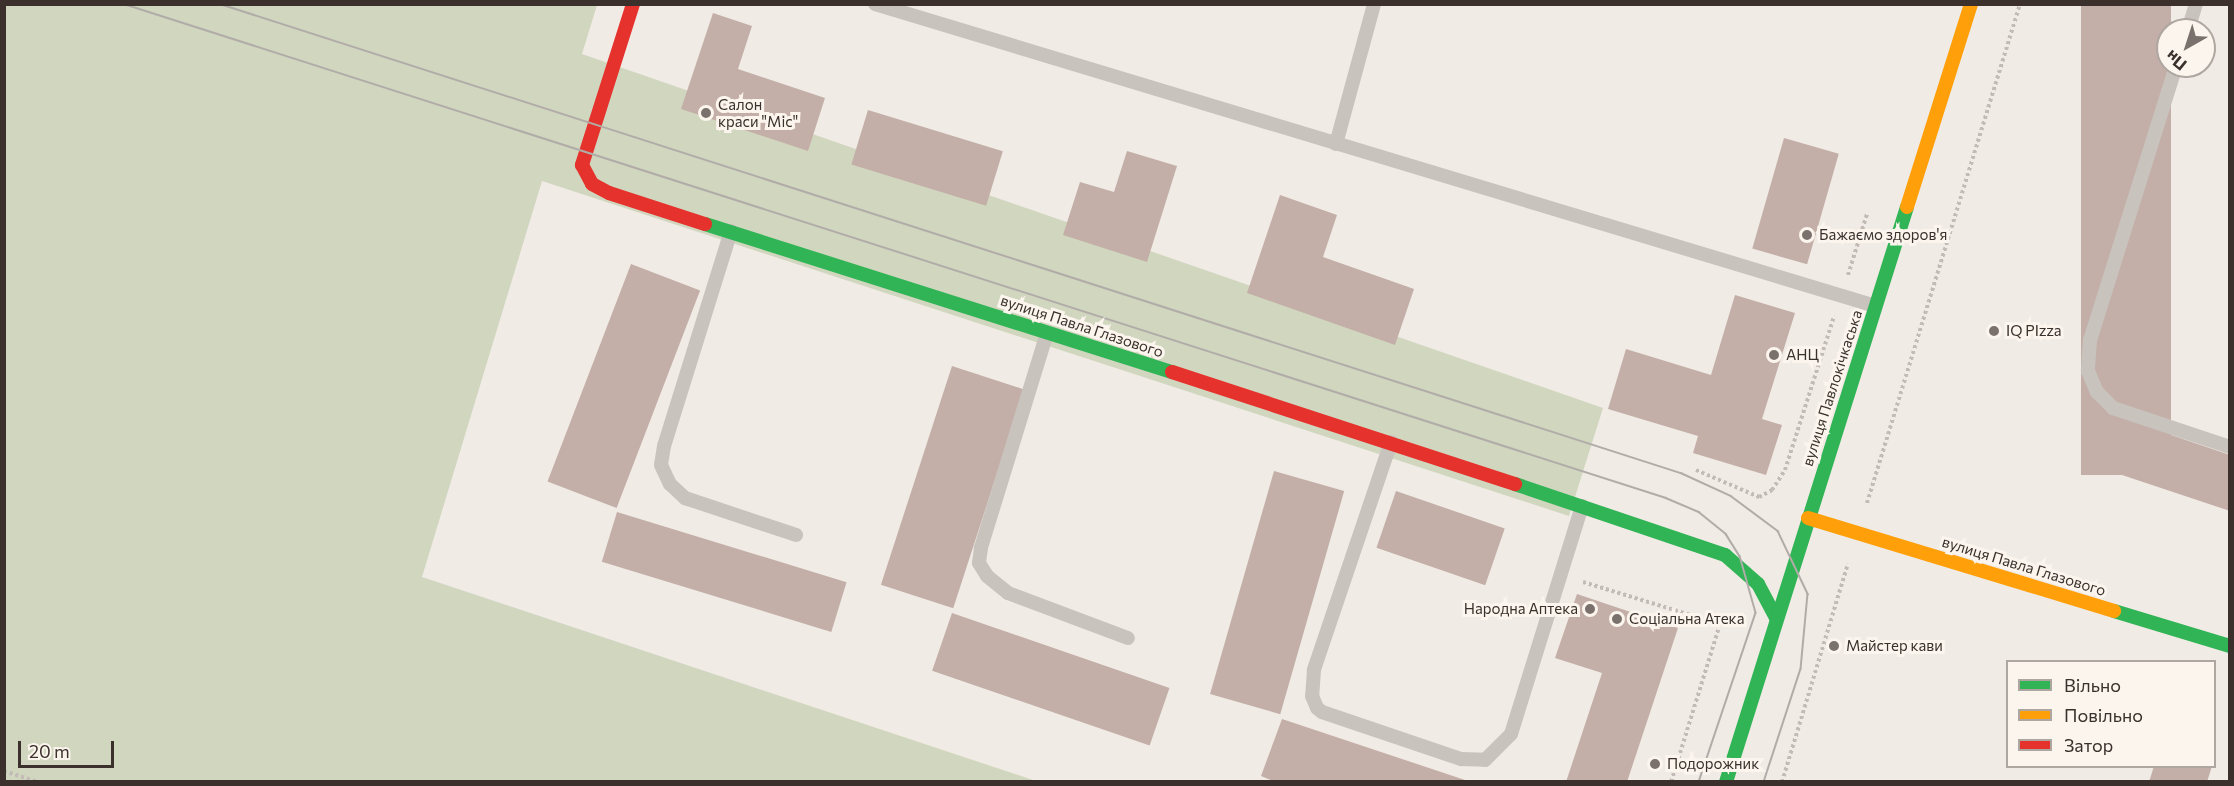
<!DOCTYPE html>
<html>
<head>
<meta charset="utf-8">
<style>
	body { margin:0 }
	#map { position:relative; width:2234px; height:786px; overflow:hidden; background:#f0ebe5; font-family:Commissioner,sans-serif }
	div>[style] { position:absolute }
	.green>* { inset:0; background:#d1d6bf }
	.building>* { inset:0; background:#c3afa7; transform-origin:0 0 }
	.path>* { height:4px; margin-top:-2px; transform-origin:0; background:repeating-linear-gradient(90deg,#c2bbb6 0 3px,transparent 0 6px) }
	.lane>* { height:14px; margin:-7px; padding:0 7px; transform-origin:7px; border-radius:7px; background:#c9c3be }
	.fast>* { height:14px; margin:-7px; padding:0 7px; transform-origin:7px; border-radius:7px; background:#30b455 }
	.slow>* { height:14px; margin:-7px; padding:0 7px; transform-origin:7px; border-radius:7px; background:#ff9f0a }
	.jam>* { height:14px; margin:-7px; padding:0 7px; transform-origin:7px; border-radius:7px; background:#e5322d }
	.tram>* { height:1.5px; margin:-0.75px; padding:0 0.75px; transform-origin:0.75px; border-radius:0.75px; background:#b1aca8 }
	.dots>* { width:16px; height:16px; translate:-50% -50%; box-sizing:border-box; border:3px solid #fbf5ee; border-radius:50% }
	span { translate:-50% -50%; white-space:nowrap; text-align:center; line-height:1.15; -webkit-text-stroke:6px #fbf5ee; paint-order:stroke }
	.poi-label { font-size:15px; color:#3b302b }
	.left { translate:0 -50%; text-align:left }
	.right { translate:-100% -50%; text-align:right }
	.street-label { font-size:15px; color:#3b302b }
	.frame { position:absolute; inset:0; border:6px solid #3b302b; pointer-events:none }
	.legend { position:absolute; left:2006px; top:660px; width:210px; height:108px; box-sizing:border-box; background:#fbf5ee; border:2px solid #aea6a0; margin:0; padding:8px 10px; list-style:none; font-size:18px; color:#3b302b }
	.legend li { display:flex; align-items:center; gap:12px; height:30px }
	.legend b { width:30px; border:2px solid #aea6a0 }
	.north { position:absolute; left:2156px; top:18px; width:60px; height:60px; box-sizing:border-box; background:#fbf5ee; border:2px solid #aea6a0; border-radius:50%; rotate:219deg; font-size:16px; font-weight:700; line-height:24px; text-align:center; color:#3b302b }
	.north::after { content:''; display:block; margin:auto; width:21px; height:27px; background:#7a716c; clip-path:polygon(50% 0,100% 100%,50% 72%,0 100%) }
	.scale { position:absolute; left:18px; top:741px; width:96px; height:27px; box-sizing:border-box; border:3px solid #3b302b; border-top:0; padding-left:8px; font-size:18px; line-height:21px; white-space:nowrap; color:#3b302b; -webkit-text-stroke:4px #fbf5ee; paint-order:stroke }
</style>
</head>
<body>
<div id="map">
	<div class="green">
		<i style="clip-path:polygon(5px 5px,597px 5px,582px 54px,1603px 408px,1569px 516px,542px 181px,422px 577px,1036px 781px,5px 782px)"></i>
	</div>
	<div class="building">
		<i style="left:2081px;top:4px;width:90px;height:471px"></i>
		<i style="clip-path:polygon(713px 13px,752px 26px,738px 69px,825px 98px,808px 151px,681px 109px)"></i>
		<i style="left:868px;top:110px;width:141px;height:57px;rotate:17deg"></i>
		<i style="left:1784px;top:138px;width:57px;height:115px;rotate:16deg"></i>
		<i style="clip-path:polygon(1127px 151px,1177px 166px,1147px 262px,1063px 235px,1080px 182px,1114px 192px)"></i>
		<i style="clip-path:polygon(1280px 195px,1337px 215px,1323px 257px,1414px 289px,1395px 345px,1247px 293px)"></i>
		<i style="left:631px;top:264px;width:74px;height:233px;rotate:21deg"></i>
		<i style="clip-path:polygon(1735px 295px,1795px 313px,1762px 419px,1782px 425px,1766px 475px,1693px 453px,1698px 436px,1608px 409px,1626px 349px,1711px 375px)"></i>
		<i style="left:952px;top:366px;width:76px;height:230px;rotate:18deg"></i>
		<i style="clip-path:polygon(2133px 422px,2230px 455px,2230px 511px,2113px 472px)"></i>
		<i style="left:1274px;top:471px;width:73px;height:232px;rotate:16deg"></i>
		<i style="left:1396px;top:491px;width:115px;height:60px;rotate:19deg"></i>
		<i style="left:617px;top:512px;width:240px;height:52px;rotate:17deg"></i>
		<i style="clip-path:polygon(1577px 594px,1678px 628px,1627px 782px,1566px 782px,1602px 673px,1555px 658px)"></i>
		<i style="left:952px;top:613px;width:230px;height:61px;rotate:19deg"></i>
		<i style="clip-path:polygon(1282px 719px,1468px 781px,1468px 782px,1276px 782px,1261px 776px)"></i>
		<i style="clip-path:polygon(2154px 766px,2212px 766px,2207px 782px,2149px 782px)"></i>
	</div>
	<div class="path">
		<i style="left:1848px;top:275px;width:64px;rotate:-72.7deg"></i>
		<i style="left:1696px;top:470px;width:69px;rotate:23.2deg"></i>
		<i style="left:1759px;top:497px;width:15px;rotate:-28deg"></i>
		<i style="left:1772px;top:490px;width:24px;rotate:-57deg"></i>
		<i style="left:1785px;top:470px;width:162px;rotate:-72.3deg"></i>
		<i style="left:1867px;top:503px;width:522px;rotate:-72.95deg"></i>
		<i style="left:1583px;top:582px;width:143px;rotate:17deg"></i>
		<i style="left:1720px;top:624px;width:165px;rotate:107.2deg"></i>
		<i style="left:4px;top:771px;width:35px;rotate:18deg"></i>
		<i style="left:1782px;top:782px;width:228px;rotate:-73.2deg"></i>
	</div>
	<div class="lane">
		<i style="left:875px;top:4px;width:1045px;rotate:16.8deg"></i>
		<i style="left:2188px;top:30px;width:27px;rotate:-73deg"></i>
		<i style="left:2176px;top:66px;width:287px;rotate:107.4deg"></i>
		<i style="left:2090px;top:340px;width:31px;rotate:94deg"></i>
		<i style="left:2088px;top:371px;width:23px;rotate:67deg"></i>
		<i style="left:2097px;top:392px;width:23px;rotate:45deg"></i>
		<i style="left:2113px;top:408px;width:123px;rotate:18.4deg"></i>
		<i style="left:1336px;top:144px;width:145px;rotate:-74.8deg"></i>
		<i style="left:731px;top:231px;width:225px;rotate:107.3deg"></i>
		<i style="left:664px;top:446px;width:19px;rotate:99deg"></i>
		<i style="left:661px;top:465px;width:21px;rotate:65deg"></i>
		<i style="left:670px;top:484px;width:21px;rotate:43deg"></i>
		<i style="left:685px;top:498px;width:117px;rotate:18.4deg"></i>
		<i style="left:1047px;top:333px;width:225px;rotate:107.1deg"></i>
		<i style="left:981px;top:548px;width:15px;rotate:98deg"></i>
		<i style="left:979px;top:563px;width:15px;rotate:58deg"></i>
		<i style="left:987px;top:576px;width:27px;rotate:39deg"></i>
		<i style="left:1008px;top:593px;width:128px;rotate:20.6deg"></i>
		<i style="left:1391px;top:442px;width:241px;rotate:108.7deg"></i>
		<i style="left:1314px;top:670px;width:26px;rotate:94deg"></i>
		<i style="left:1312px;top:696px;width:13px;rotate:67deg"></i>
		<i style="left:1317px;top:708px;width:6px;rotate:39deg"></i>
		<i style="left:1322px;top:712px;width:147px;rotate:18.7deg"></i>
		<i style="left:1461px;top:759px;width:24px;rotate:2deg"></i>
		<i style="left:1485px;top:760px;width:37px;rotate:-45deg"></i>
		<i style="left:1511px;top:734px;width:239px;rotate:-72.7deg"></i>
	</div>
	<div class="fast">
		<i style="left:705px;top:224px;width:490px;rotate:17.6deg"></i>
		<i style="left:1515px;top:484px;width:222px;rotate:18.7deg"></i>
		<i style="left:1725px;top:555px;width:44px;rotate:41.3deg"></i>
		<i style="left:1758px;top:584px;width:38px;rotate:62deg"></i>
		<i style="left:2114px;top:611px;width:121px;rotate:16.8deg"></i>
		<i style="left:1726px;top:782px;width:603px;rotate:-72.53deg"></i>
	</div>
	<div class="slow">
		<i style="left:1907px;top:207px;width:213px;rotate:-72.5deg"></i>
		<i style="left:1808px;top:518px;width:320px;rotate:16.9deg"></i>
	</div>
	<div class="jam">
		<i style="left:633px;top:4px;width:169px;rotate:107.6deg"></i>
		<i style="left:582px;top:165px;width:21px;rotate:62deg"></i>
		<i style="left:592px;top:184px;width:19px;rotate:28deg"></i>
		<i style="left:609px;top:193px;width:101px;rotate:17.9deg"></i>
		<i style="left:1172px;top:372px;width:361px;rotate:18.1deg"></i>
	</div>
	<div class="tram">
		<i style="left:124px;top:4px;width:1619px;rotate:17.76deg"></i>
		<i style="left:1666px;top:498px;width:36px;rotate:23deg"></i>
		<i style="left:1699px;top:512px;width:35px;rotate:39deg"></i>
		<i style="left:1726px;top:534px;width:26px;rotate:58deg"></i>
		<i style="left:1740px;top:556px;width:59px;rotate:74.3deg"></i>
		<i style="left:1756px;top:613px;width:178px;rotate:108.6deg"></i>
		<i style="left:220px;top:4px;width:1534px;rotate:17.8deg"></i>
		<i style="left:1681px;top:473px;width:55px;rotate:24.7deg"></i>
		<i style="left:1731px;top:496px;width:59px;rotate:36.7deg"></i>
		<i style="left:1778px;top:531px;width:70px;rotate:64.5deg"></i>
		<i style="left:1808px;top:594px;width:75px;rotate:95.3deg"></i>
		<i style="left:1801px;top:669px;width:119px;rotate:108.1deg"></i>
	</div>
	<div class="dots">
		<i style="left:706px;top:113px;background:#7a716c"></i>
		<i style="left:1807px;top:235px;background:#7a716c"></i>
		<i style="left:1994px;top:331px;background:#7a716c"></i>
		<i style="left:1774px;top:355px;background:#7a716c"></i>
		<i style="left:1590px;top:609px;background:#7a716c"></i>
		<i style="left:1617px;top:619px;background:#7a716c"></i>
		<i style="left:1834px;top:646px;background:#7a716c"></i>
		<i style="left:1655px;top:764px;background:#7a716c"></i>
	</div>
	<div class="poi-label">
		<span class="left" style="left:718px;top:113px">Салон<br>краси "Міс"</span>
		<span class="left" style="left:1819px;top:235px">Бажаємо здоров'я</span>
		<span class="left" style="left:2006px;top:331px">IQ PIzza</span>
		<span class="left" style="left:1786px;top:355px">АНЦ</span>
		<span class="right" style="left:1578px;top:609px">Народна Аптека</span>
		<span class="left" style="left:1629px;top:619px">Соціальна Атека</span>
		<span class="left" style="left:1846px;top:646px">Майстер кави</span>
		<span class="left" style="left:1667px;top:764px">Подорожник</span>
	</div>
	<div class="street-label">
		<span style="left:1082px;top:326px;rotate:18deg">вулиця Павла Глазового</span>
		<span style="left:1832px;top:388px;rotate:-72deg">вулиця Павлокічкаська</span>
		<span style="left:2024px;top:566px;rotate:17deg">вулиця Павла Глазового</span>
	</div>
	<div class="frame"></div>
	<ul class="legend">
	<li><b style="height:8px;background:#30b455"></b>Вільно</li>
	<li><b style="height:8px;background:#ff9f0a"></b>Повільно</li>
	<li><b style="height:8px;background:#e5322d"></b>Затор</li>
	</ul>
	<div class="north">Пн</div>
	<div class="scale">20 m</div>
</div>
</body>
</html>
